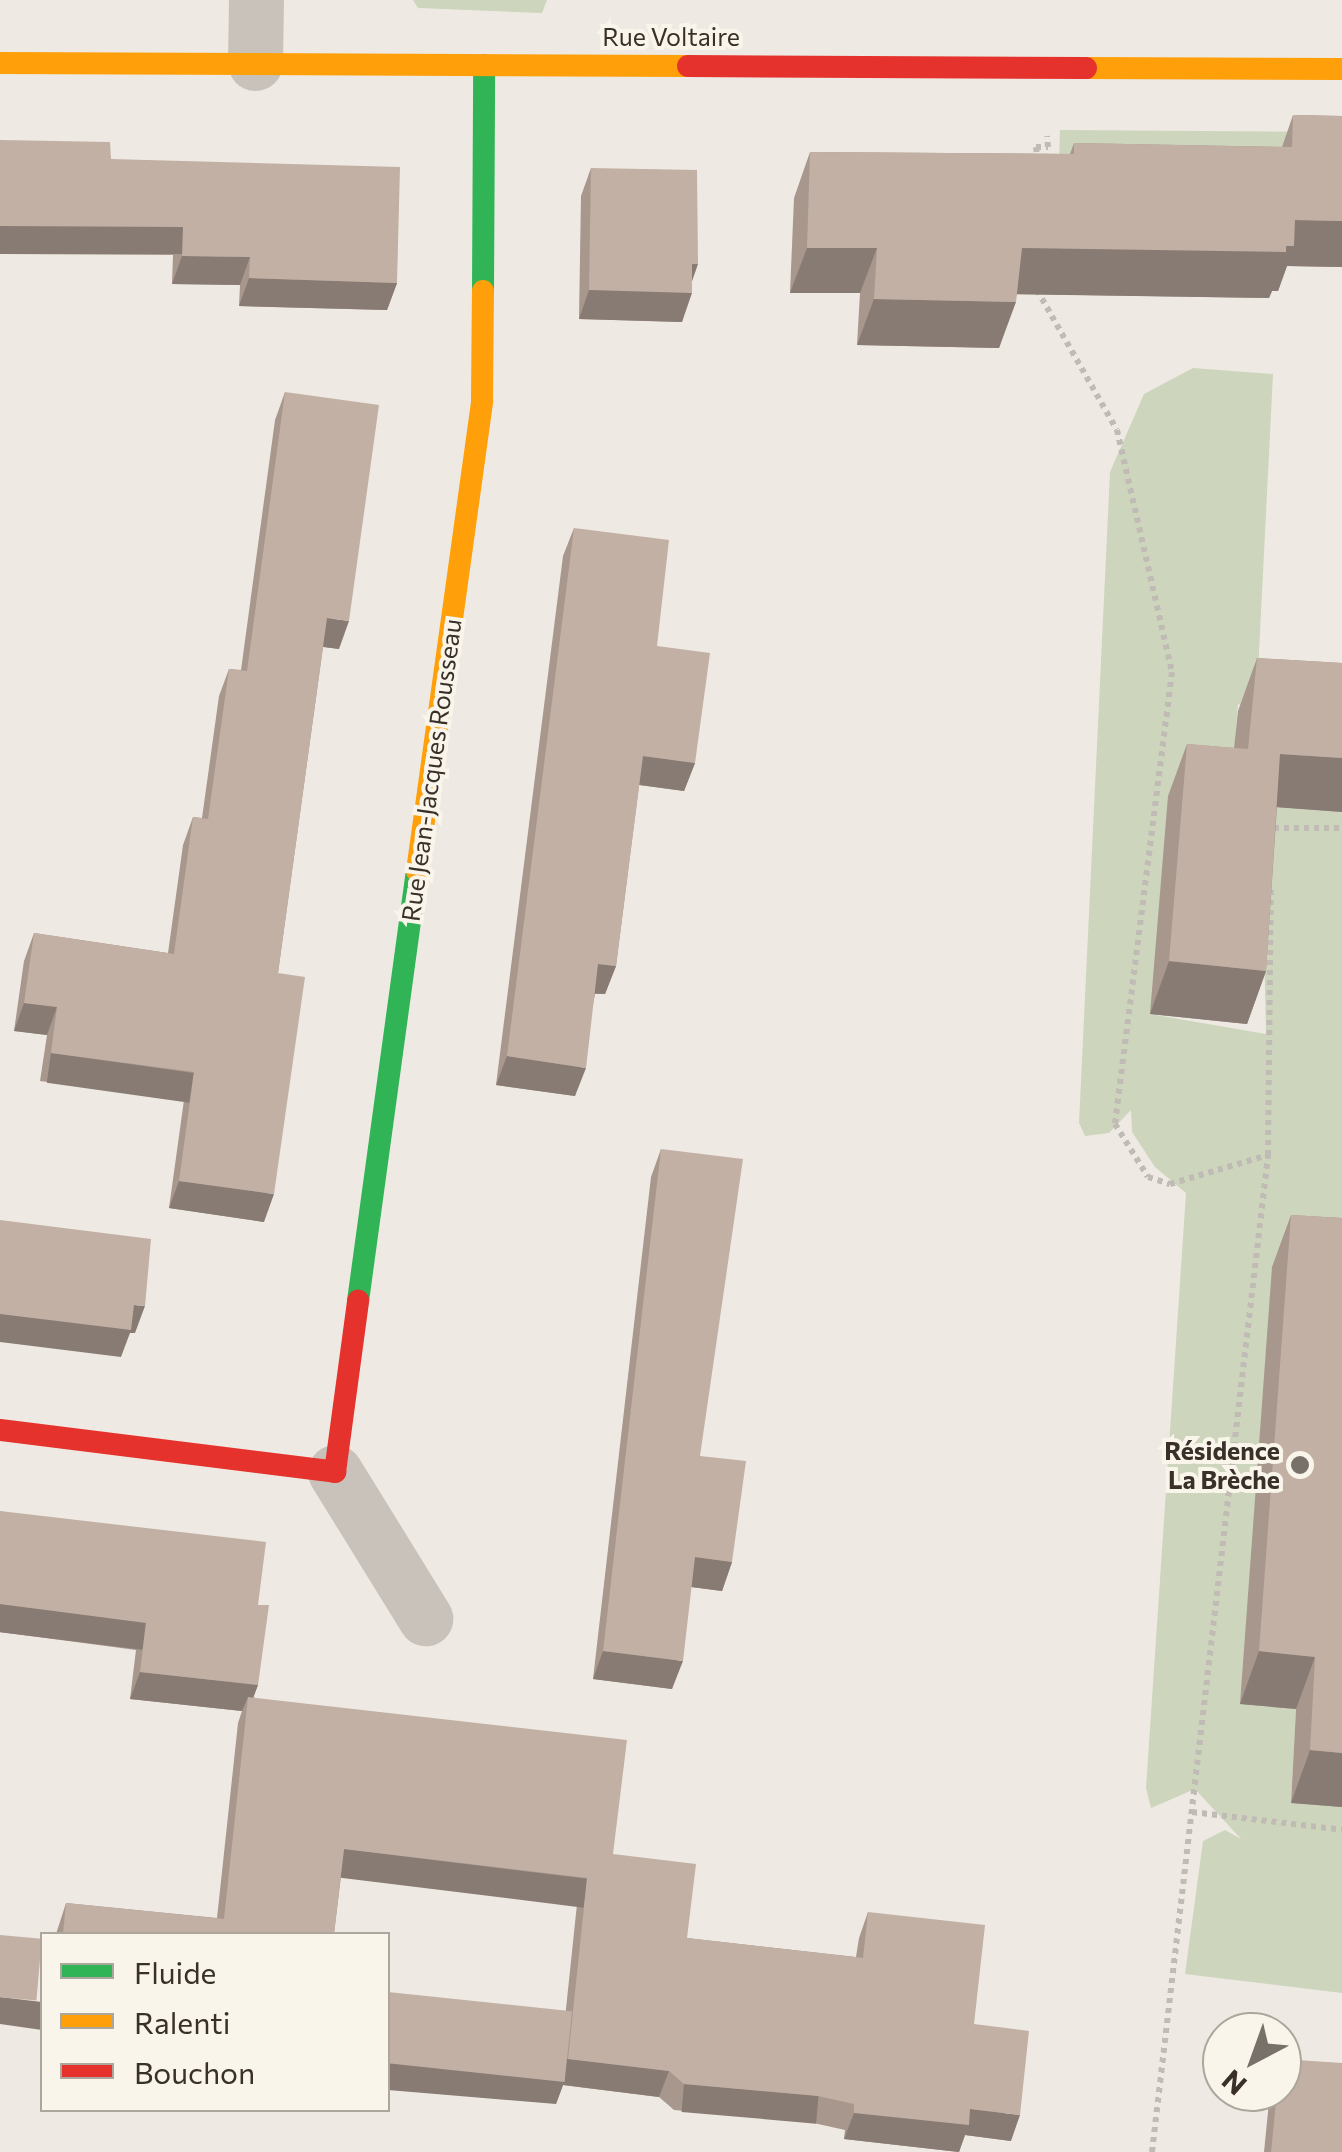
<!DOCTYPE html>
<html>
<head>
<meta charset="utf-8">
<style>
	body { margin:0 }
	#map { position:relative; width:1342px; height:2152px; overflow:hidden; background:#eeeae3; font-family:Commissioner,sans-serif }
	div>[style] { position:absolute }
	.green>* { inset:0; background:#cdd5bc }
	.path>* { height:6px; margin-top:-3px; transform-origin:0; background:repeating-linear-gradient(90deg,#c0bbb4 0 5px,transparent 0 10px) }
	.street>* { height:55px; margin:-27.5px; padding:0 27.5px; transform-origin:27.5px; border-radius:27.5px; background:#c8c2bb }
	.fast>* { height:22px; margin:-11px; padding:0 11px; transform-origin:11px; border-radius:11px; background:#30b455 }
	.slow>* { height:22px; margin:-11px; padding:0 11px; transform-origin:11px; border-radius:11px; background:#ff9f0a }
	.jam>* { height:22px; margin:-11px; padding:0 11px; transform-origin:11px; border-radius:11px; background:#e5322d }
	.wall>* { inset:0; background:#a7978d }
	.shaded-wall>* { inset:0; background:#887b73; transform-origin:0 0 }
	.building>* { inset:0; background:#c2b0a4; transform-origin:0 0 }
	.dots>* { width:28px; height:28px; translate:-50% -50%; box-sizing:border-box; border:5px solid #faf5eb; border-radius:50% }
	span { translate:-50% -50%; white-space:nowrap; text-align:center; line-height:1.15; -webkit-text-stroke:8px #faf5eb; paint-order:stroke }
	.street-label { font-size:25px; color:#393029 }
	.poi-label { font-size:25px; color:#393029; font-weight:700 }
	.right { translate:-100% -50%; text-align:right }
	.legend { position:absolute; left:40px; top:1932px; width:350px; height:180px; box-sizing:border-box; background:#faf5eb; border:2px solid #ada69d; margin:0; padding:12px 18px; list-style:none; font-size:30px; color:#393029 }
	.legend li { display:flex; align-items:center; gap:20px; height:50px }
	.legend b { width:50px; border:2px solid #ada69d }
	.north { position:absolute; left:1202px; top:2012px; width:100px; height:100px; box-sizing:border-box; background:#faf5eb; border:2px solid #ada69d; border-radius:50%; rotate:221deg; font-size:28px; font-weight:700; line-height:40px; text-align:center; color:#393029 }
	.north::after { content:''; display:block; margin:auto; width:35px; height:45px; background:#78716a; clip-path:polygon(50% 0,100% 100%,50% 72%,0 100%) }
</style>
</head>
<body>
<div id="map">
	<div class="green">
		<i style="clip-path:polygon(413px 0,547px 0,542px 13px,418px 8px)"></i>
		<i style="clip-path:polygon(1060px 130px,1342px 132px,1342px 161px,1058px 188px)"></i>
		<i style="clip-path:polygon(1193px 368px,1273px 374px,1256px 712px,1238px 704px,1230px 807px,1150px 1014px,1266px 1034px,1261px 806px,1342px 812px,1342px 1272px,1240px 1703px,1296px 1709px,1291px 1803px,1342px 1807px,1342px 1993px,1185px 1974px,1203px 1841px,1225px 1830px,1241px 1839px,1195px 1789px,1151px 1808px,1146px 1788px,1186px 1193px,1155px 1167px,1132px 1132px,1131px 1110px,1109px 1133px,1085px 1136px,1079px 1123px,1110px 472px,1144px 394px)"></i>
	</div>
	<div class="path">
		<i style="left:1038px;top:162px;width:15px;rotate:-98deg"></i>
		<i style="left:1036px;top:147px;width:12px"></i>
		<i style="left:1048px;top:147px;width:11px;rotate:-95deg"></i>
		<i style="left:1037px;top:290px;width:161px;rotate:60.3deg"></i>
		<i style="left:1117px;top:430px;width:248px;rotate:77.2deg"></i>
		<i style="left:1172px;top:672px;width:456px;rotate:97.2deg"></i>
		<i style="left:1115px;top:1124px;width:62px;rotate:58.1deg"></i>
		<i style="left:1148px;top:1177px;width:23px;rotate:18deg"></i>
		<i style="left:1170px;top:1184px;width:102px;rotate:-16.5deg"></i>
		<i style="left:1274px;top:828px;width:68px"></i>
		<i style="left:1192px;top:1812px;width:151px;rotate:6.8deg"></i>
		<i style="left:1152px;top:2152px;width:1004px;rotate:-83.36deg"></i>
		<i style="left:1268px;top:1155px;width:265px;rotate:-89.4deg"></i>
	</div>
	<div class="street">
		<i style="left:255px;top:63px;width:63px;rotate:-89.1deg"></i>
		<i style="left:335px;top:1472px;width:172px;rotate:58.3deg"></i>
	</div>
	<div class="fast">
		<i style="left:483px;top:291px;width:226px;rotate:-89.7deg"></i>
		<i style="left:358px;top:1301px;width:434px;rotate:-82.2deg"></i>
	</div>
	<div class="slow">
		<i style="left:0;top:63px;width:688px;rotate:0.25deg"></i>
		<i style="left:1086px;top:68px;width:256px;rotate:0.2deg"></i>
		<i style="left:417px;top:871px;width:475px;rotate:-82.1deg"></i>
		<i style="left:482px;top:400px;width:109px;rotate:-89.5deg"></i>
	</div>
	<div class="jam">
		<i style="left:688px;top:66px;width:398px;rotate:0.3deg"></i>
		<i style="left:0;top:1430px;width:338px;rotate:7.1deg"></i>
		<i style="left:335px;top:1472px;width:173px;rotate:-82.3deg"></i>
	</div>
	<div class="wall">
		<i style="clip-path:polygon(1293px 115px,1342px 116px,1342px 267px,1287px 266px,1278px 291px,1272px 291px,1269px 298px,1017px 294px,999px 348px,857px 345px,860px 293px,790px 293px,794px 198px,810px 152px,1070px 154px,1074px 143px,1282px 147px)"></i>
		<i style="clip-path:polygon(0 140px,111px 159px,397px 283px,387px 310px,239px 306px,240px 285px,172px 284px,173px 255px,0 254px)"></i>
		<i style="clip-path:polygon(591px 168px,692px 281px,682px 322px,579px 319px,581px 196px)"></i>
		<i style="clip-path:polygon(285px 392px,339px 649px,323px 647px,278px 973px,264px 1222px,169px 1208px,184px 1100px,40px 1081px,47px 1035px,14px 1031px,24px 961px,34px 933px,168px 953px,183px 845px,193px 817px,202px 818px,219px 696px,229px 669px,241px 670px,275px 420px)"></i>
		<i style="clip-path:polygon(574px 528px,657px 646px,695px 763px,684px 791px,639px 785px,616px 966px,605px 994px,595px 994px,575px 1096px,496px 1085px,563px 556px)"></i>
		<i style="clip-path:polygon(1257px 658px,1342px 663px,1342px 812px,1277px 807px,1266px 971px,1247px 1024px,1150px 1014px,1168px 796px,1187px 744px,1234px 748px,1238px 711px)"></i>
		<i style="clip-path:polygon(661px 1149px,700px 1456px,732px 1562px,722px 1591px,691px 1587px,672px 1689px,593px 1679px,651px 1177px)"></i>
		<i style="clip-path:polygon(1291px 1215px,1342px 1218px,1342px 1807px,1291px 1803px,1296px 1709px,1240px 1704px,1272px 1267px)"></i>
		<i style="clip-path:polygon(0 1511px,258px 1605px,258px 1685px,253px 1697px,613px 1854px,687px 1938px,856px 1957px,859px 1938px,868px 1912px,974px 2024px,1011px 2141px,965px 2135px,959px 2152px,844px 2139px,845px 2130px,809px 2122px,674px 2110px,659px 2097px,563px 2085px,556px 2104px,577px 1904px,341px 1876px,334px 1934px,56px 1934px,66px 1903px,217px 1918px,238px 1723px,242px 1711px,130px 1699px,136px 1650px,0 1632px)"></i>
		<i style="clip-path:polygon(1270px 2092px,1282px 2092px,1342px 2152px,1264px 2152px)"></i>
	</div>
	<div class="shaded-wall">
		<i style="clip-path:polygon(1295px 220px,1342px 221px,1342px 267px,1287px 266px,1278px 291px,1272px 291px,1269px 298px,1006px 294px,1022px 248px)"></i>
		<i style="left:0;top:226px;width:183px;height:28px"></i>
		<i style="clip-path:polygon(807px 248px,877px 248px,860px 293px,790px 293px)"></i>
		<i style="clip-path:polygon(182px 256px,250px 257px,240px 285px,172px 284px)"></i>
		<i style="clip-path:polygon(692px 264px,698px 264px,688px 293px,692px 293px,682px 322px,579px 319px,589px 290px)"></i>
		<i style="clip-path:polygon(249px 278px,397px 283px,387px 310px,239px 306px)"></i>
		<i style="clip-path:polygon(874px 299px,1016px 302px,999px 348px,857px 345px)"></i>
		<i style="clip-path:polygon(327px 618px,349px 621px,339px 649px,317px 646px)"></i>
		<i style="clip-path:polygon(1280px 754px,1342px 758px,1342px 812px,1261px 806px)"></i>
		<i style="clip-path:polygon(643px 756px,695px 763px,684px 791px,633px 784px)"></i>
		<i style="clip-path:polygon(1169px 961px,1266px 971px,1247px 1024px,1150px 1014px)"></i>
		<i style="clip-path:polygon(598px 964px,616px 966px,605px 994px,588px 993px)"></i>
		<i style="clip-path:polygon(24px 1003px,57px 1007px,47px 1035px,14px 1031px)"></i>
		<i style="left:51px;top:1053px;width:144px;height:30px;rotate:8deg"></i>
		<i style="clip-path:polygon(507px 1056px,586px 1068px,575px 1096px,496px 1085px)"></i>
		<i style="clip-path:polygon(179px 1181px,274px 1194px,264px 1222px,169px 1208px)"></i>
		<i style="clip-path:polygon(134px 1305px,145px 1306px,135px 1333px,130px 1333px,121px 1357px,0 1342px,0 1314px)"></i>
		<i style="clip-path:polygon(695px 1557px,732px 1562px,722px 1591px,684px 1586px)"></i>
		<i style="left:0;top:1604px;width:147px;height:28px;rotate:7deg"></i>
		<i style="clip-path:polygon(603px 1651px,683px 1661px,672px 1689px,593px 1679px)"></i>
		<i style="clip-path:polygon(1259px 1651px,1315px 1657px,1296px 1709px,1240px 1704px)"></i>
		<i style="clip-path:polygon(140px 1672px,258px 1685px,248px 1712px,248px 1697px,242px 1711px,130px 1699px)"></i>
		<i style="clip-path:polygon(1310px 1750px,1342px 1753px,1342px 1807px,1291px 1803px)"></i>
		<i style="left:344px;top:1849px;width:245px;height:29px;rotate:7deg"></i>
		<i style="clip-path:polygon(0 1997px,42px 2002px,42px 2030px,0 2024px)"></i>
		<i style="clip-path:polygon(568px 2059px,669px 2071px,659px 2097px,563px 2085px,556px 2104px,388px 2090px,388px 2063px)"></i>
		<i style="left:684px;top:2084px;width:135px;height:28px;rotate:5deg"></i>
		<i style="clip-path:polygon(970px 2109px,1020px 2115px,1011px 2141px,965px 2135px,959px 2152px,844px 2139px,854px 2113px)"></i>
	</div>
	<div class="building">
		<i style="clip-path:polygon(1293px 115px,1342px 116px,1342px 221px,1295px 220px,1294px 246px,1286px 246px,1286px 252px,1022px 248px,1016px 302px,874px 299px,877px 248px,807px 248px,810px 152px,1074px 154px,1074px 143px,1292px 147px)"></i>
		<i style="clip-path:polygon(0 140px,110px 142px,111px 159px,400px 167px,397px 283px,249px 278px,250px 257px,182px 256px,183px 227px,0 226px)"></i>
		<i style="clip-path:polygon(591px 168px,697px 170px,698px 264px,692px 264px,692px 293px,589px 290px)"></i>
		<i style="clip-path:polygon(285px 392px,379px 405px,349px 621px,327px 618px,278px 973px,305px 977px,274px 1194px,179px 1181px,194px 1072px,51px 1053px,57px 1007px,24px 1003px,34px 933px,174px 954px,193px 817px,208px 819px,229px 669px,247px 671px)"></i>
		<i style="clip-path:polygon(574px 528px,669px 540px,657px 646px,710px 653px,695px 763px,643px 756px,616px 966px,598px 964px,586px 1068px,507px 1056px)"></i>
		<i style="clip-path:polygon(1257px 658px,1342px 663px,1342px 758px,1280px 754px,1266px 971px,1169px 961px,1187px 744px,1248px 749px)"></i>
		<i style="clip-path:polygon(661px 1149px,743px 1159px,700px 1456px,746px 1461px,732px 1562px,695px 1557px,683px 1661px,603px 1651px)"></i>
		<i style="clip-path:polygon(1291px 1215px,1342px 1218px,1342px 1753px,1310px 1750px,1315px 1657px,1259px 1651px)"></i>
		<i style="clip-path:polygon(0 1220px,151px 1239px,145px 1306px,134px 1305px,131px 1330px,0 1314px)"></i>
		<i style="clip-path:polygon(0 1511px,266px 1542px,258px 1605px,269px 1605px,258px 1685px,140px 1672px,146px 1623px,0 1604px)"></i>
		<i style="clip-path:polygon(248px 1697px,627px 1740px,613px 1854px,696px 1864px,687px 1938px,863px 1958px,868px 1912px,985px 1925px,974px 2024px,1029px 2031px,1020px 2115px,970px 2109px,969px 2125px,854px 2113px,854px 2104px,818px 2096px,684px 2084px,669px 2071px,568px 2059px,587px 1878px,344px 1849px,334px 1934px,63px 1934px,66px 1903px,224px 1919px)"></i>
		<i style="left:0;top:1935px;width:42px;height:62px;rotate:5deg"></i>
		<i style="left:388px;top:1992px;width:185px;height:71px;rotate:6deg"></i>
		<i style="clip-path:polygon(1282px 2059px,1342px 2063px,1342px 2152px,1271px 2152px,1277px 2092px,1282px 2092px)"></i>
	</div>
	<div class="dots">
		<i style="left:1300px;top:1465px;background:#78716a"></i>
	</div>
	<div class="street-label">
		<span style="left:671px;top:36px">Rue Voltaire</span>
		<span style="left:431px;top:770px;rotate:-82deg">Rue Jean-Jacques Rousseau</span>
	</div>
	<div class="poi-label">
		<span class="right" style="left:1280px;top:1465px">Résidence<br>La Brèche</span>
	</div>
	<ul class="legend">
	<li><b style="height:12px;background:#30b455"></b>Fluide</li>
	<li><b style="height:12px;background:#ff9f0a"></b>Ralenti</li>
	<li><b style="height:12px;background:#e5322d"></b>Bouchon</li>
	</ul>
	<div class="north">N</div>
</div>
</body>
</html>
